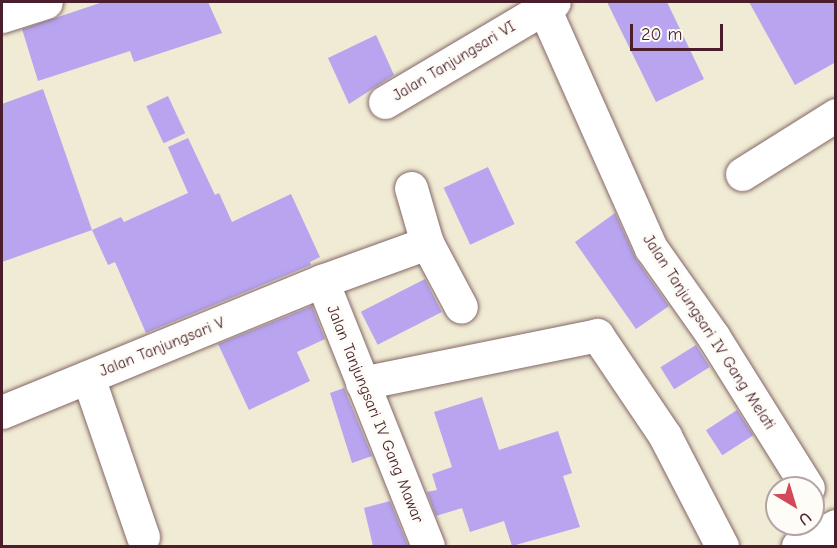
<!DOCTYPE html>
<html>
<head>
<meta charset="utf-8">
<style>
	body { margin:0 }
	#map { position:relative; width:837px; height:548px; overflow:hidden; background:#f0ebd4; font-family:"Comic Neue",sans-serif }
	div>[style] { position:absolute }
	.building>* { inset:0; background:#b8a4ef; transform-origin:0 0 }
	.roads { filter:drop-shadow(0 0 2px #846666) drop-shadow(0 0 2px #846666) }
	.minor>* { height:33px; margin:-16.5px; padding:0 16.5px; transform-origin:16.5px; border-radius:16.5px; background:#fff }
	span { translate:-50% -50%; white-space:nowrap; text-align:center; line-height:1.15; -webkit-text-stroke:6px #fdfcf7; paint-order:stroke }
	.street-label { font-size:16px; color:#4a1f2b }
	.frame { position:absolute; inset:0; border:3px solid #4a1f2b; pointer-events:none }
	.north { position:absolute; left:765px; top:476px; width:60px; height:60px; box-sizing:border-box; background:#fdfcf7; border:2px solid #b5a4a5; border-radius:50%; rotate:142deg; font-size:16px; font-weight:700; line-height:24px; text-align:center; color:#4a1f2b }
	.north::after { content:''; display:block; margin:auto; width:21px; height:27px; background:#d1495b; clip-path:polygon(50% 0,100% 100%,50% 72%,0 100%) }
	.scale { position:absolute; left:630px; top:24px; width:93px; height:27px; box-sizing:border-box; border:3px solid #4a1f2b; border-top:0; padding-left:8px; font-size:18px; line-height:21px; white-space:nowrap; color:#4a1f2b; -webkit-text-stroke:4px #fdfcf7; paint-order:stroke }
</style>
</head>
<body>
<div id="map">
	<div class="building">
		<i style="clip-path:polygon(103px 2px,208px 2px,222px 33px,134px 62px,130px 51px,38px 81px,22px 29px)"></i>
		<i style="clip-path:polygon(607px 2px,667px 2px,704px 79px,656px 102px)"></i>
		<i style="clip-path:polygon(749px 2px,836px 2px,836px 62px,795px 85px)"></i>
		<i style="clip-path:polygon(376px 35px,394px 75px,349px 104px,328px 58px)"></i>
		<i style="clip-path:polygon(43px 89px,92px 230px,2px 262px,2px 104px)"></i>
		<i style="left:168px;top:96px;width:41px;height:24px;rotate:65deg"></i>
		<i style="clip-path:polygon(188px 138px,215px 195px,219px 193px,232px 222px,291px 194px,320px 257px,310px 262px,311px 265px,146px 333px,115px 262px,108px 265px,92px 230px,121px 217px,124px 222px,188px 193px,168px 147px)"></i>
		<i style="left:488px;top:167px;width:63px;height:49px;rotate:65deg"></i>
		<i style="clip-path:polygon(615px 213px,636px 259px,669px 306px,636px 329px,575px 242px)"></i>
		<i style="left:425px;top:279px;width:37px;height:72px;rotate:63deg"></i>
		<i style="clip-path:polygon(312px 306px,325px 339px,297px 352px,310px 381px,249px 410px,218px 344px)"></i>
		<i style="left:696px;top:345px;width:26px;height:42px;rotate:58deg"></i>
		<i style="clip-path:polygon(344px 388px,372px 456px,352px 463px,330px 393px)"></i>
		<i style="clip-path:polygon(482px 397px,499px 450px,558px 431px,572px 473px,563px 476px,580px 527px,512px 546px,504px 521px,470px 532px,462px 508px,436px 516px,427px 492px,437px 490px,432px 474px,452px 467px,434px 412px)"></i>
		<i style="left:737px;top:410px;width:30px;height:37px;rotate:57deg"></i>
		<i style="clip-path:polygon(390px 501px,408px 546px,373px 546px,364px 508px)"></i>
	</div>
	<div class="roads">
		<div class="minor">
			<i style="left:544px;top:8px;width:263px;rotate:66deg"></i>
			<i style="left:651px;top:248px;width:108px;rotate:54.8deg"></i>
			<i style="left:713px;top:336px;width:179px;rotate:58deg"></i>
			<i style="left:2px;top:16px;width:46px;rotate:-17.7deg"></i>
			<i style="left:385px;top:102px;width:196px;rotate:-30.6deg"></i>
			<i style="left:742px;top:174px;width:111px;rotate:-32.1deg"></i>
			<i style="left:411px;top:188px;width:57px;rotate:73.8deg"></i>
			<i style="left:427px;top:243px;width:72px;rotate:62deg"></i>
			<i style="left:322px;top:281px;width:285px;rotate:68.2deg"></i>
			<i style="left:88px;top:377px;width:169px;rotate:71deg"></i>
			<i style="left:362px;top:383px;width:240px;rotate:-11.5deg"></i>
			<i style="left:597px;top:335px;width:122px;rotate:56deg"></i>
			<i style="left:665px;top:436px;width:124px;rotate:62.6deg"></i>
			<i style="left:2px;top:412px;width:346px;rotate:-22.3deg"></i>
			<i style="left:322px;top:281px;width:112px;rotate:-19.9deg"></i>
			<i style="left:798px;top:546px;width:43px;rotate:-27.8deg"></i>
		</div>
	</div>
	<div class="street-label">
		<span style="left:454px;top:61px;rotate:-31deg">Jalan Tanjungsari VI</span>
		<span style="left:709px;top:332px;rotate:57deg">Jalan Tanjungsari IV Gang Melati</span>
		<span style="left:162px;top:347px;rotate:-22deg">Jalan Tanjungsari V</span>
		<span style="left:375px;top:414px;rotate:68deg">Jalan Tanjungsari IV Gang Mawar</span>
	</div>
	<div class="frame"></div>
	<div class="north">U</div>
	<div class="scale">20 m</div>
</div>
</body>
</html>
